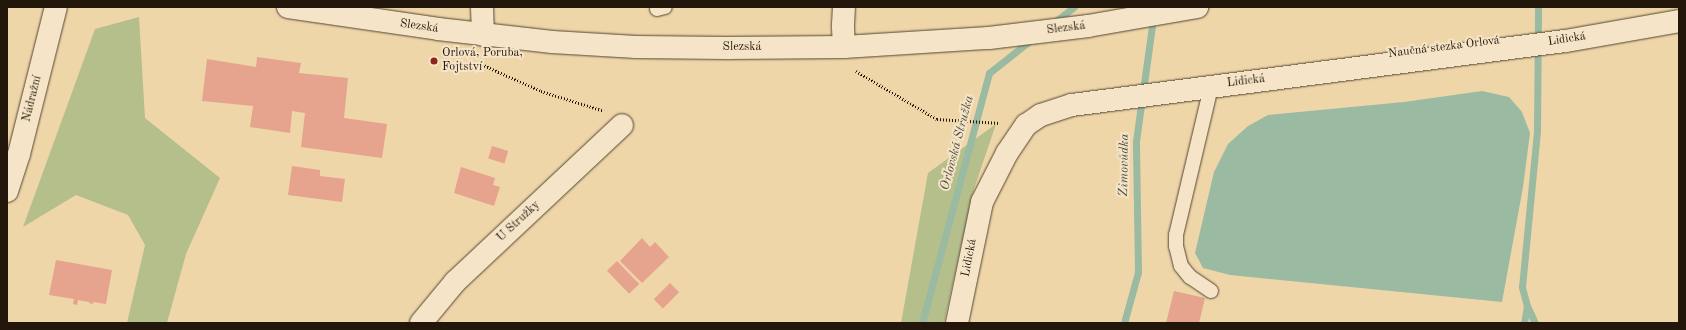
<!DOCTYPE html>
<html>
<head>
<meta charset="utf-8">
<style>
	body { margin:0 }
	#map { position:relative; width:1686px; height:330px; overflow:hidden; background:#efd6a9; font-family:"Old Standard TT",serif }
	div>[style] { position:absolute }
	.green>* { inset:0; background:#b5bf8b }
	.water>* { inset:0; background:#9bbaa2 }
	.stream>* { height:7px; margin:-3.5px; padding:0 3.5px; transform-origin:3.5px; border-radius:3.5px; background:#9bbaa2 }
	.building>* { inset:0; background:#e6a38d; transform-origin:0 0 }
	.path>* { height:2.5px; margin-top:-1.25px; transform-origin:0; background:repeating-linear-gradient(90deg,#211609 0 1px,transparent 0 3px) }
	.roads { filter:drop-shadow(0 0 1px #544631) drop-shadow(0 0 1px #544631) }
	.lane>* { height:14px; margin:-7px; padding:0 7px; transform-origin:7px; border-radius:7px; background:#f5e4c7 }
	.street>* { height:22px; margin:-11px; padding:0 11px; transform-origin:11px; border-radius:11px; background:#f5e4c7 }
	.secondary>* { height:22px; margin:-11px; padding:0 11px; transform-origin:11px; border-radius:11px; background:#f5e4c7 }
	.dots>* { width:11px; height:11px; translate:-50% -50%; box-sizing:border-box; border:2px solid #f5e4c7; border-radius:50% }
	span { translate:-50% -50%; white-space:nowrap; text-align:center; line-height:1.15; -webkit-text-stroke:4px #f5e4c7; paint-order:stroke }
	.street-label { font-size:12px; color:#211609 }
	.poi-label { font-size:12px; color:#211609 }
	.left { translate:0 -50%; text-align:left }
	.water-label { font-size:13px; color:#4c4f3f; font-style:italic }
	.frame { position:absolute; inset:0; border:8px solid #211609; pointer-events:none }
</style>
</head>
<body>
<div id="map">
	<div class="green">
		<i style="clip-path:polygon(139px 17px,145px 118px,220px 178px,186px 254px,167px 323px,127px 323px,145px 245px,128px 215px,76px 195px,23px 227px,95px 29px)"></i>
		<i style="clip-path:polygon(996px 124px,974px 189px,944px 323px,901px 323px,928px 173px)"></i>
	</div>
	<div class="water">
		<i style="clip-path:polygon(1482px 91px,1509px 97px,1522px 112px,1530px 133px,1523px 187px,1502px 302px,1230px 275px,1203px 268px,1195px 253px,1214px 172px,1228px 144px,1248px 126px,1268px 115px,1404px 102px)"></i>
	</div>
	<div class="stream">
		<i style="left:1052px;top:24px;width:28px;rotate:-38deg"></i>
		<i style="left:922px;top:323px;width:259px;rotate:-75deg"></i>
		<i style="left:989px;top:73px;width:55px;rotate:-38.3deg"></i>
		<i style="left:1124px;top:323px;width:53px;rotate:-74.6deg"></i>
		<i style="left:1138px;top:272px;width:131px;rotate:-90.9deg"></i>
		<i style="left:1136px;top:141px;width:124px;rotate:-82.1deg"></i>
		<i style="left:1524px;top:323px;width:17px;rotate:-80deg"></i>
		<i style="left:1535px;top:323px;width:19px;rotate:-115deg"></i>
		<i style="left:1527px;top:306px;width:20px;rotate:-105deg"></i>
		<i style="left:1522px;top:287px;width:157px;rotate:-84.5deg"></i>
		<i style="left:1537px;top:131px;width:124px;rotate:-89.5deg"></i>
	</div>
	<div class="building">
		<i style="clip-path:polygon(257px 57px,301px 63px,299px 73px,348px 78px,344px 118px,387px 124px,382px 158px,301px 147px,305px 113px,292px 111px,290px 133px,250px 127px,253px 106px,202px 101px,207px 59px,256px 67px)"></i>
		<i style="left:492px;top:146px;width:17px;height:13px;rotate:17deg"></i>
		<i style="clip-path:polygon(292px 166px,320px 170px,320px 176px,345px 179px,342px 202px,288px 195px)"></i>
		<i style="clip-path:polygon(461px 167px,495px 178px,493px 185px,500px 187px,494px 206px,454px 193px)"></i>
		<i style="clip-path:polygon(642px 238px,650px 247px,655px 242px,669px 257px,642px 283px,620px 261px)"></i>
		<i style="clip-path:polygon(56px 260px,112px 270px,106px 304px,93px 302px,93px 304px,89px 303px,89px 302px,78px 300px,77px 305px,73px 304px,74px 299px,49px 295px)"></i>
		<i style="left:617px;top:261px;width:32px;height:14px;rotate:46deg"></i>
		<i style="left:670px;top:283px;width:13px;height:23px;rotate:45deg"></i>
		<i style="clip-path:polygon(1174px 291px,1205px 298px,1199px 323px,1166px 323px)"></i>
	</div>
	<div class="path">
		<i style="left:479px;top:63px;width:68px;rotate:24.3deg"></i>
		<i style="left:541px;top:91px;width:66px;rotate:17.6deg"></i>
		<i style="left:856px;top:71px;width:94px;rotate:30.7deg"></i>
		<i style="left:937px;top:119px;width:63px;rotate:3.6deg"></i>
	</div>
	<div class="roads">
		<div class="lane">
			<i style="left:657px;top:9px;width:8px;rotate:-14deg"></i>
			<i style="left:1211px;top:291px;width:25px;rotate:-146deg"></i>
			<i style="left:1190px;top:277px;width:14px;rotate:-129deg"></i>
			<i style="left:1181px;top:266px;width:21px;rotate:-104deg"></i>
			<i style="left:1176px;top:246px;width:11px;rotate:-90deg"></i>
			<i style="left:1176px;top:235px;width:152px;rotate:-76.7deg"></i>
		</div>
		<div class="street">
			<i style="left:482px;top:7px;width:28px;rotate:88deg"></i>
			<i style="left:844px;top:47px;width:22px;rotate:-93deg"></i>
			<i style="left:843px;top:25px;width:18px;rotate:-87deg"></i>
			<i style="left:421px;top:323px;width:53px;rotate:-50.3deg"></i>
			<i style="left:455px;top:282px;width:229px;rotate:-43.2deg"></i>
			<i style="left:957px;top:323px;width:124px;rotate:-78.3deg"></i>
			<i style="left:982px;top:202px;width:55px;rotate:-63deg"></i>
			<i style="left:1007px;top:153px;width:34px;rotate:-56deg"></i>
			<i style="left:1026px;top:125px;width:18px;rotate:-34deg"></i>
			<i style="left:1041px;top:115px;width:33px;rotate:-18deg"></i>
			<i style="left:1072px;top:105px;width:498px;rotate:-7.4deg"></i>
			<i style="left:1566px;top:41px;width:115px;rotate:-10deg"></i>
		</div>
		<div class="secondary">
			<i style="left:288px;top:7px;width:152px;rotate:8.3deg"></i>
			<i style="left:438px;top:29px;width:115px;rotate:6.5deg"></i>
			<i style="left:552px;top:42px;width:84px;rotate:3.4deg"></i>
			<i style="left:636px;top:47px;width:91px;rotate:0.6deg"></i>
			<i style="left:727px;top:48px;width:117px;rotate:-0.5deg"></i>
			<i style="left:844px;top:47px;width:145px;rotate:-3.6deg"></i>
			<i style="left:989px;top:38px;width:100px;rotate:-6.9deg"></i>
			<i style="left:1088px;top:26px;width:111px;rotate:-9.9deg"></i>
			<i style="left:7px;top:191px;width:39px;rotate:-72deg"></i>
			<i style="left:19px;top:154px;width:152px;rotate:-75.9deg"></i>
		</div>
	</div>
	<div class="dots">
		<i style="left:434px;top:61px;background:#8f2418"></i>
	</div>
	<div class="street-label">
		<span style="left:419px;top:27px;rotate:8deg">Slezská</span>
		<span style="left:1066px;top:29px;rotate:-7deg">Slezská</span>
		<span style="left:1567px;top:40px;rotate:-9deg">Lidická</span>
		<span style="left:742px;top:48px">Slezská</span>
		<span style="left:1444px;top:48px;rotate:-7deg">Naučná stezka Orlová</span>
		<span style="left:1246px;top:82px;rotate:-7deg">Lidická</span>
		<span style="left:33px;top:99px;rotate:-76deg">Nádražní</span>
		<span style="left:519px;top:222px;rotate:-43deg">U Stružky</span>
		<span style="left:970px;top:258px;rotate:-79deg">Lidická</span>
	</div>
	<div class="poi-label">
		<span class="left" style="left:442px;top:61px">Orlová, Poruba,<br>Fojtství</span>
	</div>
	<div class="water-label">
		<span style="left:958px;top:143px;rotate:-75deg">Orlovská Stružka</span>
		<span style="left:1125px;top:165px;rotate:-89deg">Zimovůdka</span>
	</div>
	<div class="frame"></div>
</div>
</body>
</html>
